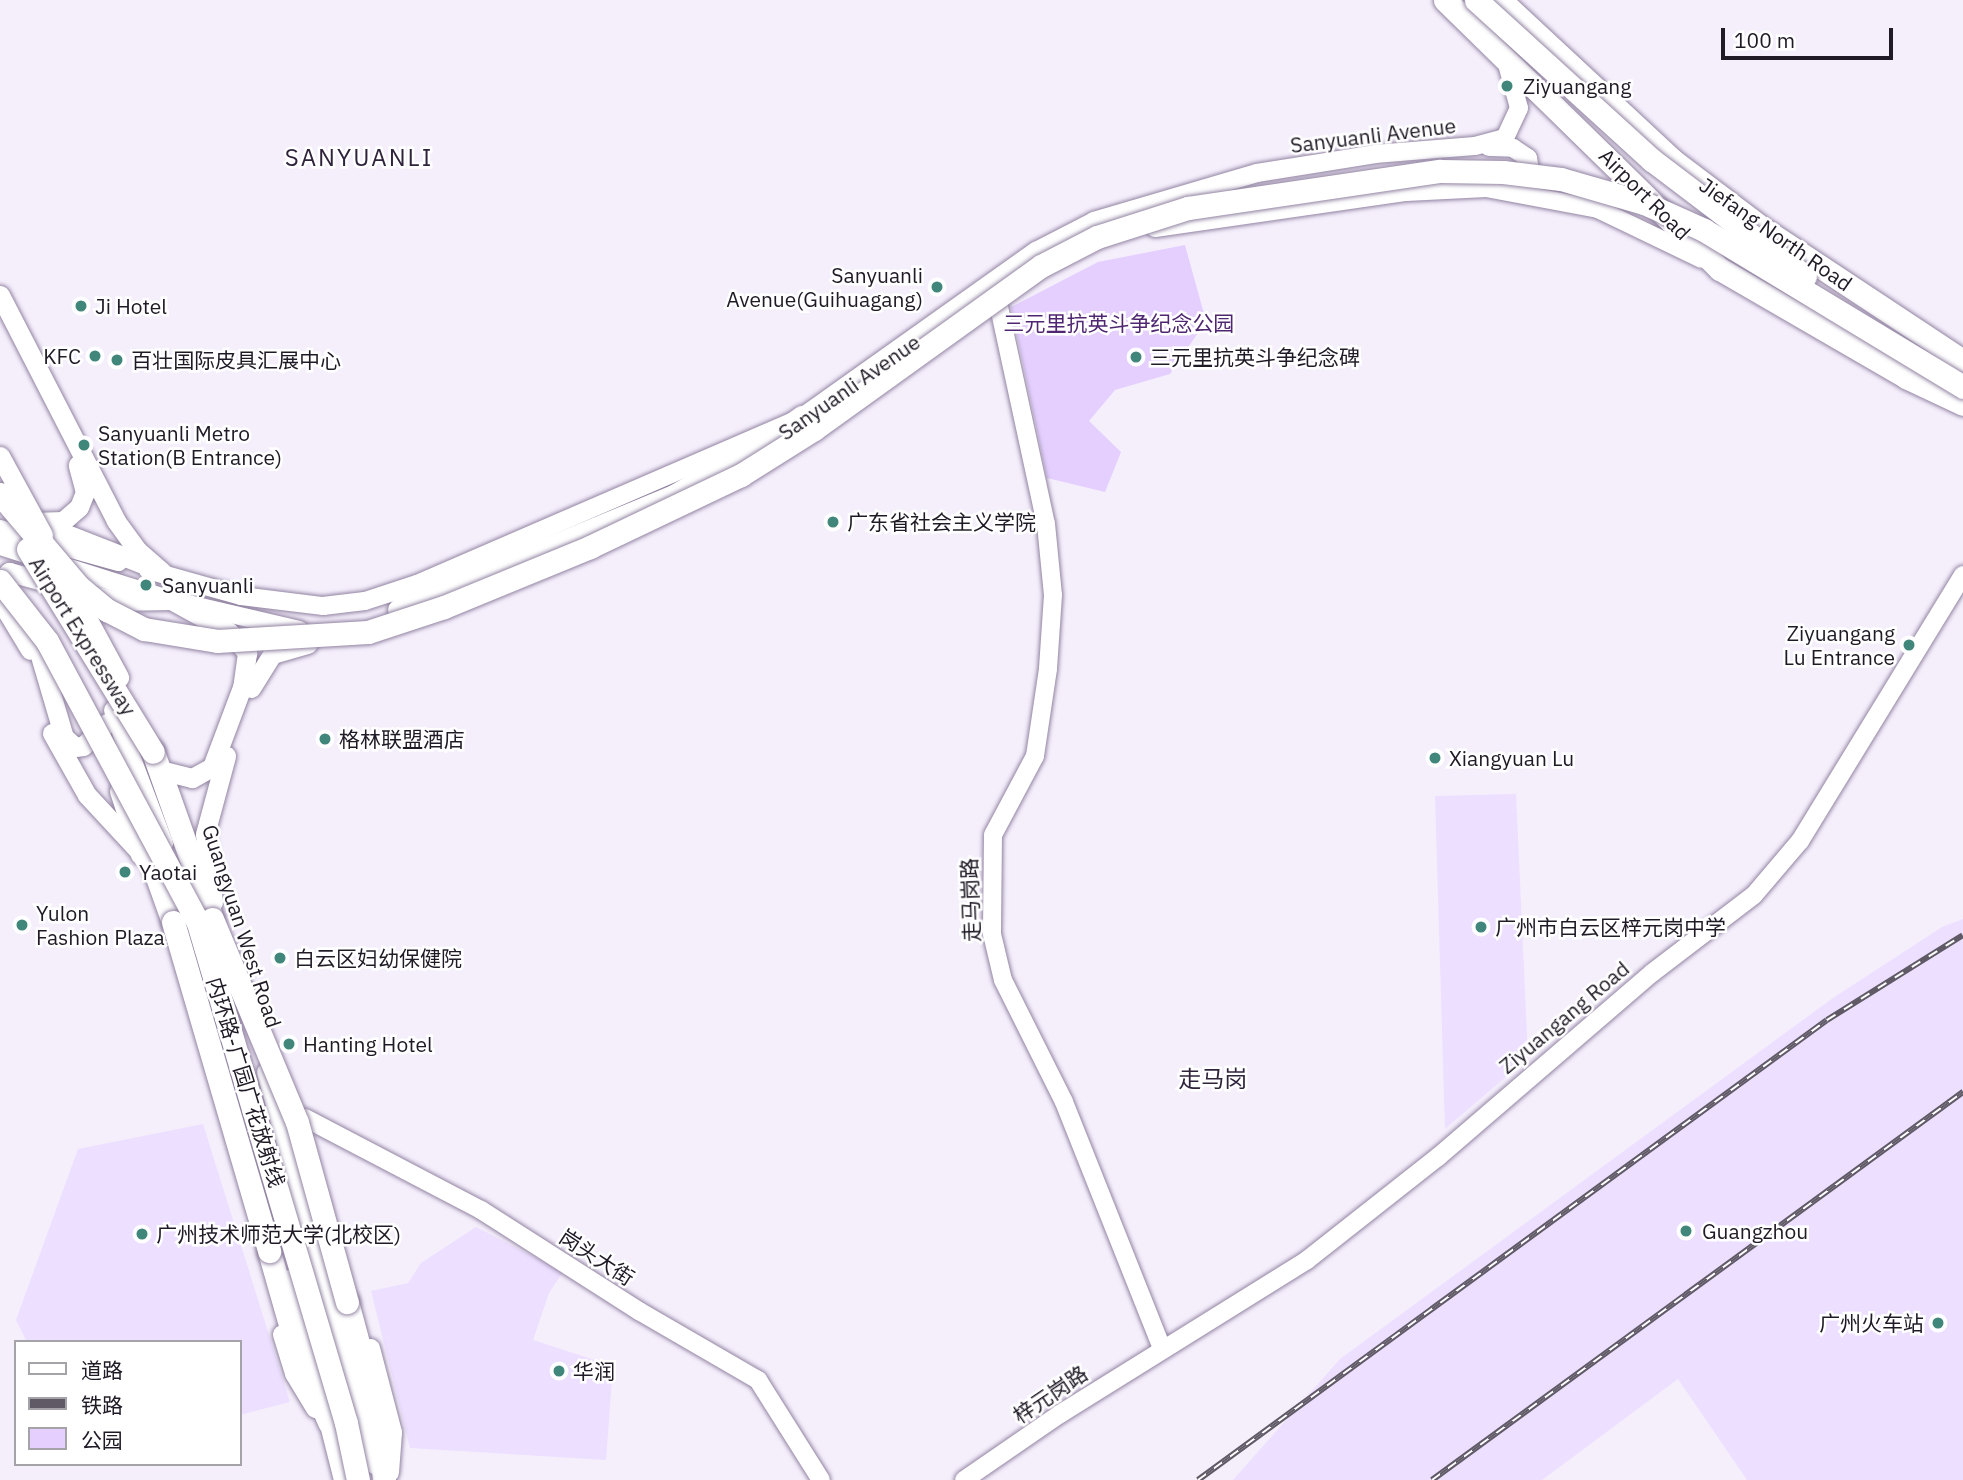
<!DOCTYPE html>
<html>
<head>
<meta charset="utf-8">
<style>
	body { margin:0 }
	#map { position:relative; width:1963px; height:1480px; overflow:hidden; background:#f5effc; font-family:"IBM Plex Sans","Noto Sans SC",sans-serif }
	div>[style] { position:absolute }
	.built>* { inset:0; background:#eddfff }
	.green>* { inset:0; background:#e4cffe }
	.roads { filter:drop-shadow(0 0 2px #9284a2) drop-shadow(0 0 2px #9284a2) }
	.secondary>* { height:18px; margin:-9px; padding:0 9px; transform-origin:9px; border-radius:9px; background:#fff }
	.primary>* { height:19px; margin:-9.5px; padding:0 9.5px; transform-origin:9.5px; border-radius:9.5px; background:#fff }
	.highway>* { height:23px; margin:-11.5px; padding:0 11.5px; transform-origin:11.5px; border-radius:11.5px; background:#fff }
	.rail>* { height:6px; margin-top:-3px; transform-origin:0; background:repeating-linear-gradient(90deg,#fff 0 10px,#5f5a65 0 20px); box-sizing:border-box; border-block:2px solid #5f5a65 }
	.bridges { filter:drop-shadow(0 0 2px #9284a2) drop-shadow(0 0 2px #9284a2) }
	.primary-bridge>* { height:19px; margin:-9.5px; padding:0 9.5px; transform-origin:9.5px; border-radius:9.5px; background:#fff }
	.highway-bridge>* { height:23px; margin:-11.5px; padding:0 11.5px; transform-origin:11.5px; border-radius:11.5px; background:#fff }
	.dots>* { width:19px; height:19px; translate:-50% -50%; box-sizing:border-box; border:4px solid #fff; border-radius:50% }
	span { translate:-50% -50%; white-space:nowrap; text-align:center; line-height:1.15; -webkit-text-stroke:5px #fff; paint-order:stroke }
	.poi-label { font-size:21px; color:#1f1a25 }
	.left { translate:0 -50%; text-align:left }
	.right { translate:-100% -50%; text-align:right }
	.street-label { font-size:21px; color:#1f1a25 }
	.park-label { font-size:21px; color:#4f2671 }
	.neighbourhood-label { font-size:23px; color:#2f233c }
	.quarter-label { font-size:24px; color:#2f233c; letter-spacing:2px }
	.legend { position:absolute; left:14px; top:1340px; width:228px; height:126px; box-sizing:border-box; background:#fff; border:2px solid #a5a3a8; margin:0; padding:9px 12px; list-style:none; font-size:21px; color:#1f1a25 }
	.legend li { display:flex; align-items:center; gap:14px; height:35px }
	.legend b { width:35px; border:2px solid #a5a3a8 }
	.scale { position:absolute; left:1721px; top:28px; width:172px; height:32px; box-sizing:border-box; border:4px solid #1f1a25; border-top:0; padding-left:9px; font-size:21px; line-height:24px; white-space:nowrap; color:#1f1a25; -webkit-text-stroke:5px #fff; paint-order:stroke }
</style>
</head>
<body>
<div id="map">
	<div class="built">
		<i style="clip-path:polygon(1516px 794px,1528px 1058px,1445px 1129px,1435px 796px)"></i>
		<i style="clip-path:polygon(1963px 919px,1963px 1480px,1747px 1480px,1678px 1379px,1542px 1480px,1233px 1480px,1340px 1359px,1833px 998px,1942px 927px)"></i>
		<i style="clip-path:polygon(203px 1124px,290px 1402px,240px 1415px,240px 1342px,27px 1342px,16px 1320px,78px 1149px)"></i>
		<i style="clip-path:polygon(476px 1227px,563px 1272px,549px 1293px,533px 1340px,613px 1366px,606px 1460px,410px 1448px,371px 1291px,408px 1283px,421px 1263px)"></i>
	</div>
	<div class="green">
		<i style="clip-path:polygon(1185px 245px,1206px 321px,1170px 374px,1115px 390px,1089px 421px,1121px 452px,1105px 492px,1047px 478px,1011px 307px,1098px 262px)"></i>
	</div>
	<div class="roads">
		<div class="secondary">
			<i style="left:1489px;top:147px;width:24px;rotate:2deg"></i>
			<i style="left:1513px;top:148px;width:18px;rotate:34deg"></i>
			<i style="left:1528px;top:158px;width:12px;rotate:81deg"></i>
			<i style="left:1530px;top:170px;width:16px;rotate:117deg"></i>
			<i style="left:1155px;top:228px;width:254px;rotate:-8.2deg"></i>
			<i style="left:1406px;top:192px;width:80px;rotate:-2.9deg"></i>
			<i style="left:1486px;top:188px;width:114px;rotate:10.6deg"></i>
			<i style="left:1598px;top:209px;width:115px;rotate:25.7deg"></i>
			<i style="left:999px;top:307px;width:222px;rotate:77.8deg"></i>
			<i style="left:1046px;top:524px;width:71px;rotate:84.4deg"></i>
			<i style="left:1053px;top:595px;width:74px;rotate:93.9deg"></i>
			<i style="left:1048px;top:669px;width:88px;rotate:98.5deg"></i>
			<i style="left:1035px;top:756px;width:89px;rotate:118deg"></i>
			<i style="left:993px;top:835px;width:99px;rotate:90.6deg"></i>
			<i style="left:992px;top:934px;width:47px;rotate:76.6deg"></i>
			<i style="left:1003px;top:980px;width:136px;rotate:63.4deg"></i>
			<i style="left:1064px;top:1102px;width:265px;rotate:68.3deg"></i>
			<i style="left:0;top:529px;width:123px;rotate:15.6deg"></i>
			<i style="left:0;top:546px;width:179px;rotate:17.5deg"></i>
			<i style="left:171px;top:600px;width:132px;rotate:13.1deg"></i>
			<i style="left:148px;top:570px;width:97px;rotate:15.6deg"></i>
			<i style="left:241px;top:596px;width:83px;rotate:7deg"></i>
			<i style="left:323px;top:606px;width:42px;rotate:-6.8deg"></i>
			<i style="left:365px;top:601px;width:55px;rotate:-18.1deg"></i>
			<i style="left:417px;top:584px;width:420px;rotate:-23.4deg"></i>
			<i style="left:802px;top:417px;width:287px;rotate:-35.4deg"></i>
			<i style="left:1036px;top:251px;width:65px;rotate:-27.3deg"></i>
			<i style="left:1094px;top:221px;width:170px;rotate:-16.4deg"></i>
			<i style="left:1257px;top:173px;width:120px;rotate:-9.1deg"></i>
			<i style="left:1375px;top:154px;width:100px;rotate:-4.6deg"></i>
			<i style="left:1475px;top:146px;width:31px;rotate:-15deg"></i>
			<i style="left:1505px;top:138px;width:33px;rotate:-65deg"></i>
			<i style="left:1519px;top:108px;width:46px;rotate:-105.3deg"></i>
			<i style="left:305px;top:1118px;width:199px;rotate:27.6deg"></i>
			<i style="left:481px;top:1210px;width:188px;rotate:32.6deg"></i>
			<i style="left:639px;top:1311px;width:138px;rotate:30.1deg"></i>
			<i style="left:758px;top:1380px;width:118px;rotate:57.8deg"></i>
			<i style="left:964px;top:1480px;width:116px;rotate:-34.5deg"></i>
			<i style="left:1060px;top:1414px;width:291px;rotate:-31.9deg"></i>
			<i style="left:1307px;top:1260px;width:167px;rotate:-38.2deg"></i>
			<i style="left:1438px;top:1157px;width:282px;rotate:-40.7deg"></i>
			<i style="left:1652px;top:973px;width:128px;rotate:-37.4deg"></i>
			<i style="left:1754px;top:895px;width:71px;rotate:-49.6deg"></i>
			<i style="left:1800px;top:841px;width:312px;rotate:-58.5deg"></i>
		</div>
		<div class="primary">
			<i style="left:0;top:295px;width:254px;rotate:62.8deg"></i>
			<i style="left:116px;top:521px;width:37px;rotate:54deg"></i>
			<i style="left:138px;top:551px;width:33px;rotate:41deg"></i>
			<i style="left:33px;top:522px;width:30px;rotate:-2deg"></i>
			<i style="left:63px;top:521px;width:21px;rotate:-41deg"></i>
			<i style="left:79px;top:507px;width:16px;rotate:-68deg"></i>
			<i style="left:85px;top:492px;width:28px;rotate:-105deg"></i>
			<i style="left:44px;top:525px;width:106px;rotate:21.5deg"></i>
			<i style="left:5px;top:594px;width:14px;rotate:-111deg"></i>
			<i style="left:0;top:581px;width:13px;rotate:-45deg"></i>
			<i style="left:9px;top:572px;width:51px;rotate:14.9deg"></i>
			<i style="left:90px;top:594px;width:27px;rotate:15deg"></i>
			<i style="left:116px;top:601px;width:55px;rotate:-1deg"></i>
			<i style="left:171px;top:600px;width:66px;rotate:28.9deg"></i>
			<i style="left:229px;top:632px;width:28px;rotate:49deg"></i>
			<i style="left:247px;top:653px;width:34px;rotate:98deg"></i>
			<i style="left:242px;top:687px;width:85px;rotate:110.6deg"></i>
			<i style="left:212px;top:767px;width:23px;rotate:151deg"></i>
			<i style="left:192px;top:778px;width:29px;rotate:-166deg"></i>
			<i style="left:0;top:600px;width:58px;rotate:59deg"></i>
			<i style="left:33px;top:632px;width:109px;rotate:73.6deg"></i>
			<i style="left:64px;top:737px;width:15px;rotate:42deg"></i>
			<i style="left:75px;top:747px;width:8px;rotate:-7deg"></i>
			<i style="left:83px;top:746px;width:33px;rotate:-44deg"></i>
			<i style="left:251px;top:688px;width:40px;rotate:-58deg"></i>
			<i style="left:272px;top:654px;width:37px;rotate:-16deg"></i>
			<i style="left:113px;top:710px;width:142px;rotate:69.4deg"></i>
			<i style="left:52px;top:733px;width:71px;rotate:60.6deg"></i>
			<i style="left:87px;top:795px;width:74px;rotate:47.2deg"></i>
			<i style="left:119px;top:791px;width:67px;rotate:71.8deg"></i>
			<i style="left:213px;top:902px;width:68px;rotate:-96.7deg"></i>
			<i style="left:205px;top:834px;width:81px;rotate:-74.9deg"></i>
			<i style="left:266px;top:1072px;width:407px;rotate:74.5deg"></i>
			<i style="left:292px;top:1278px;width:208px;rotate:75.8deg"></i>
			<i style="left:282px;top:1334px;width:41px;rotate:72.9deg"></i>
			<i style="left:294px;top:1373px;width:41px;rotate:59deg"></i>
			<i style="left:370px;top:1348px;width:87px;rotate:75.3deg"></i>
			<i style="left:392px;top:1432px;width:40px;rotate:94.3deg"></i>
		</div>
		<div class="highway">
			<i style="left:1445px;top:0;width:385px;rotate:44.4deg"></i>
			<i style="left:1720px;top:269px;width:215px;rotate:30.1deg"></i>
			<i style="left:1906px;top:377px;width:63px;rotate:25.3deg"></i>
			<i style="left:1500px;top:0;width:235px;rotate:42.9deg"></i>
			<i style="left:1672px;top:160px;width:113px;rotate:37.1deg"></i>
			<i style="left:1762px;top:228px;width:241px;rotate:33.5deg"></i>
			<i style="left:399px;top:610px;width:298px;rotate:-22.5deg"></i>
			<i style="left:674px;top:496px;width:103px;rotate:-29.8deg"></i>
			<i style="left:763px;top:445px;width:48px;rotate:-35.7deg"></i>
			<i style="left:153px;top:752px;width:177px;rotate:70.5deg"></i>
			<i style="left:142px;top:835px;width:92px;rotate:70.4deg"></i>
			<i style="left:269px;top:1251px;width:102px;rotate:74.1deg"></i>
			<i style="left:297px;top:1349px;width:80px;rotate:66.3deg"></i>
			<i style="left:347px;top:1302px;width:119px;rotate:74.9deg"></i>
			<i style="left:378px;top:1417px;width:63px;rotate:84.6deg"></i>
		</div>
	</div>
	<div class="rail">
		<i style="left:1198px;top:1480px;width:779px;rotate:-36.18deg"></i>
		<i style="left:1827px;top:1020px;width:160px;rotate:-32deg"></i>
		<i style="left:1432px;top:1480px;width:658px;rotate:-36.16deg"></i>
	</div>
	<div class="bridges">
		<div class="primary-bridge">
			<i style="left:0;top:456px;width:90px;rotate:61.4deg"></i>
			<i style="left:65px;top:577px;width:114px;rotate:61.6deg"></i>
		</div>
		<div class="highway-bridge">
			<i style="left:1476px;top:0;width:238px;rotate:42.3deg"></i>
			<i style="left:1652px;top:160px;width:192px;rotate:37.2deg"></i>
			<i style="left:0;top:494px;width:121px;rotate:49.7deg"></i>
			<i style="left:78px;top:586px;width:38px;rotate:40deg"></i>
			<i style="left:107px;top:610px;width:42px;rotate:27.2deg"></i>
			<i style="left:144px;top:629px;width:74px;rotate:9.3deg"></i>
			<i style="left:217px;top:641px;width:151px;rotate:-3.4deg"></i>
			<i style="left:368px;top:632px;width:80px;rotate:-18.2deg"></i>
			<i style="left:444px;top:607px;width:158px;rotate:-22.3deg"></i>
			<i style="left:590px;top:547px;width:167px;rotate:-25.5deg"></i>
			<i style="left:741px;top:475px;width:86px;rotate:-32.2deg"></i>
			<i style="left:814px;top:429px;width:279px;rotate:-35.7deg"></i>
			<i style="left:1041px;top:266px;width:63px;rotate:-27.4deg"></i>
			<i style="left:1097px;top:237px;width:96px;rotate:-17.7deg"></i>
			<i style="left:1188px;top:208px;width:255px;rotate:-8.4deg"></i>
			<i style="left:1440px;top:171px;width:63px;rotate:0.9deg"></i>
			<i style="left:1503px;top:172px;width:58px;rotate:6.9deg"></i>
			<i style="left:1561px;top:179px;width:86px;rotate:16.1deg"></i>
			<i style="left:1644px;top:203px;width:66px;rotate:24.2deg"></i>
			<i style="left:1704px;top:230px;width:303px;rotate:31.2deg"></i>
			<i style="left:28px;top:549px;width:238px;rotate:58.4deg"></i>
			<i style="left:0;top:581px;width:76px;rotate:51.9deg"></i>
			<i style="left:47px;top:641px;width:320px;rotate:61.8deg"></i>
			<i style="left:198px;top:923px;width:521px;rotate:73.51deg"></i>
			<i style="left:346px;top:1423px;width:58px;rotate:78.1deg"></i>
			<i style="left:212px;top:919px;width:220px;rotate:67.3deg"></i>
			<i style="left:297px;top:1122px;width:187px;rotate:74.5deg"></i>
			<i style="left:173px;top:922px;width:343px;rotate:73.7deg"></i>
		</div>
	</div>
	<div class="dots">
		<i style="left:1507px;top:86px;background:#41867a"></i>
		<i style="left:937px;top:287px;background:#41867a"></i>
		<i style="left:81px;top:306px;background:#41867a"></i>
		<i style="left:95px;top:356px;background:#41867a"></i>
		<i style="left:1136px;top:357px;background:#41867a"></i>
		<i style="left:117px;top:360px;background:#41867a"></i>
		<i style="left:84px;top:445px;background:#41867a"></i>
		<i style="left:833px;top:522px;background:#41867a"></i>
		<i style="left:146px;top:585px;background:#41867a"></i>
		<i style="left:1909px;top:645px;background:#41867a"></i>
		<i style="left:325px;top:739px;background:#41867a"></i>
		<i style="left:1435px;top:758px;background:#41867a"></i>
		<i style="left:125px;top:872px;background:#41867a"></i>
		<i style="left:22px;top:925px;background:#41867a"></i>
		<i style="left:1481px;top:927px;background:#41867a"></i>
		<i style="left:280px;top:958px;background:#41867a"></i>
		<i style="left:289px;top:1044px;background:#41867a"></i>
		<i style="left:1686px;top:1231px;background:#41867a"></i>
		<i style="left:142px;top:1234px;background:#41867a"></i>
		<i style="left:1938px;top:1323px;background:#41867a"></i>
		<i style="left:559px;top:1371px;background:#41867a"></i>
	</div>
	<div class="poi-label">
		<span class="left" style="left:1523px;top:86px">Ziyuangang</span>
		<span class="right" style="left:923px;top:287px">Sanyuanli<br>Avenue(Guihuagang)</span>
		<span class="left" style="left:95px;top:306px">Ji Hotel</span>
		<span class="right" style="left:81px;top:356px">KFC</span>
		<span class="left" style="left:1150px;top:357px">三元里抗英斗争纪念碑</span>
		<span class="left" style="left:131px;top:360px">百壮国际皮具汇展中心</span>
		<span class="left" style="left:98px;top:445px">Sanyuanli Metro<br>Station(B Entrance)</span>
		<span class="left" style="left:847px;top:522px">广东省社会主义学院</span>
		<span class="left" style="left:162px;top:585px">Sanyuanli</span>
		<span class="right" style="left:1895px;top:645px">Ziyuangang<br>Lu Entrance</span>
		<span class="left" style="left:339px;top:739px">格林联盟酒店</span>
		<span class="left" style="left:1449px;top:758px">Xiangyuan Lu</span>
		<span class="left" style="left:139px;top:872px">Yaotai</span>
		<span class="left" style="left:36px;top:925px">Yulon<br>Fashion Plaza</span>
		<span class="left" style="left:1495px;top:927px">广州市白云区梓元岗中学</span>
		<span class="left" style="left:294px;top:958px">白云区妇幼保健院</span>
		<span class="left" style="left:303px;top:1044px">Hanting Hotel</span>
		<span class="left" style="left:1702px;top:1231px">Guangzhou</span>
		<span class="left" style="left:156px;top:1234px">广州技术师范大学(北校区)</span>
		<span class="right" style="left:1924px;top:1323px">广州火车站</span>
		<span class="left" style="left:573px;top:1371px">华润</span>
	</div>
	<div class="street-label">
		<span style="left:1373px;top:135px;rotate:-7deg">Sanyuanli Avenue</span>
		<span style="left:1645px;top:194px;rotate:45deg">Airport Road</span>
		<span style="left:1776px;top:234px;rotate:35deg">Jiefang North Road</span>
		<span style="left:849px;top:387px;rotate:-35deg">Sanyuanli Avenue</span>
		<span style="left:83px;top:636px;rotate:58deg">Airport Expressway</span>
		<span style="left:970px;top:900px;rotate:-92deg">走马岗路</span>
		<span style="left:242px;top:926px;rotate:72deg">Guangyuan West Road</span>
		<span style="left:1564px;top:1017px;rotate:-40deg">Ziyuangang Road</span>
		<span style="left:246px;top:1082px;rotate:73deg">内环路-广园广花放射线</span>
		<span style="left:597px;top:1257px;rotate:33deg">岗头大街</span>
		<span style="left:1050px;top:1394px;rotate:-34deg">梓元岗路</span>
	</div>
	<div class="park-label">
		<span style="left:1119px;top:323px">三元里抗英斗争纪念公园</span>
	</div>
	<div class="neighbourhood-label">
		<span style="left:1213px;top:1078px">走马岗</span>
	</div>
	<div class="quarter-label">
		<span style="left:359px;top:158px">SANYUANLI</span>
	</div>
	<ul class="legend">
	<li><b style="height:9px;background:#fff"></b>道路</li>
	<li><b style="height:9px;background:#5f5a65"></b>铁路</li>
	<li><b style="height:19px;background:#e4cffe"></b>公园</li>
	</ul>
	<div class="scale">100 m</div>
</div>
</body>
</html>
